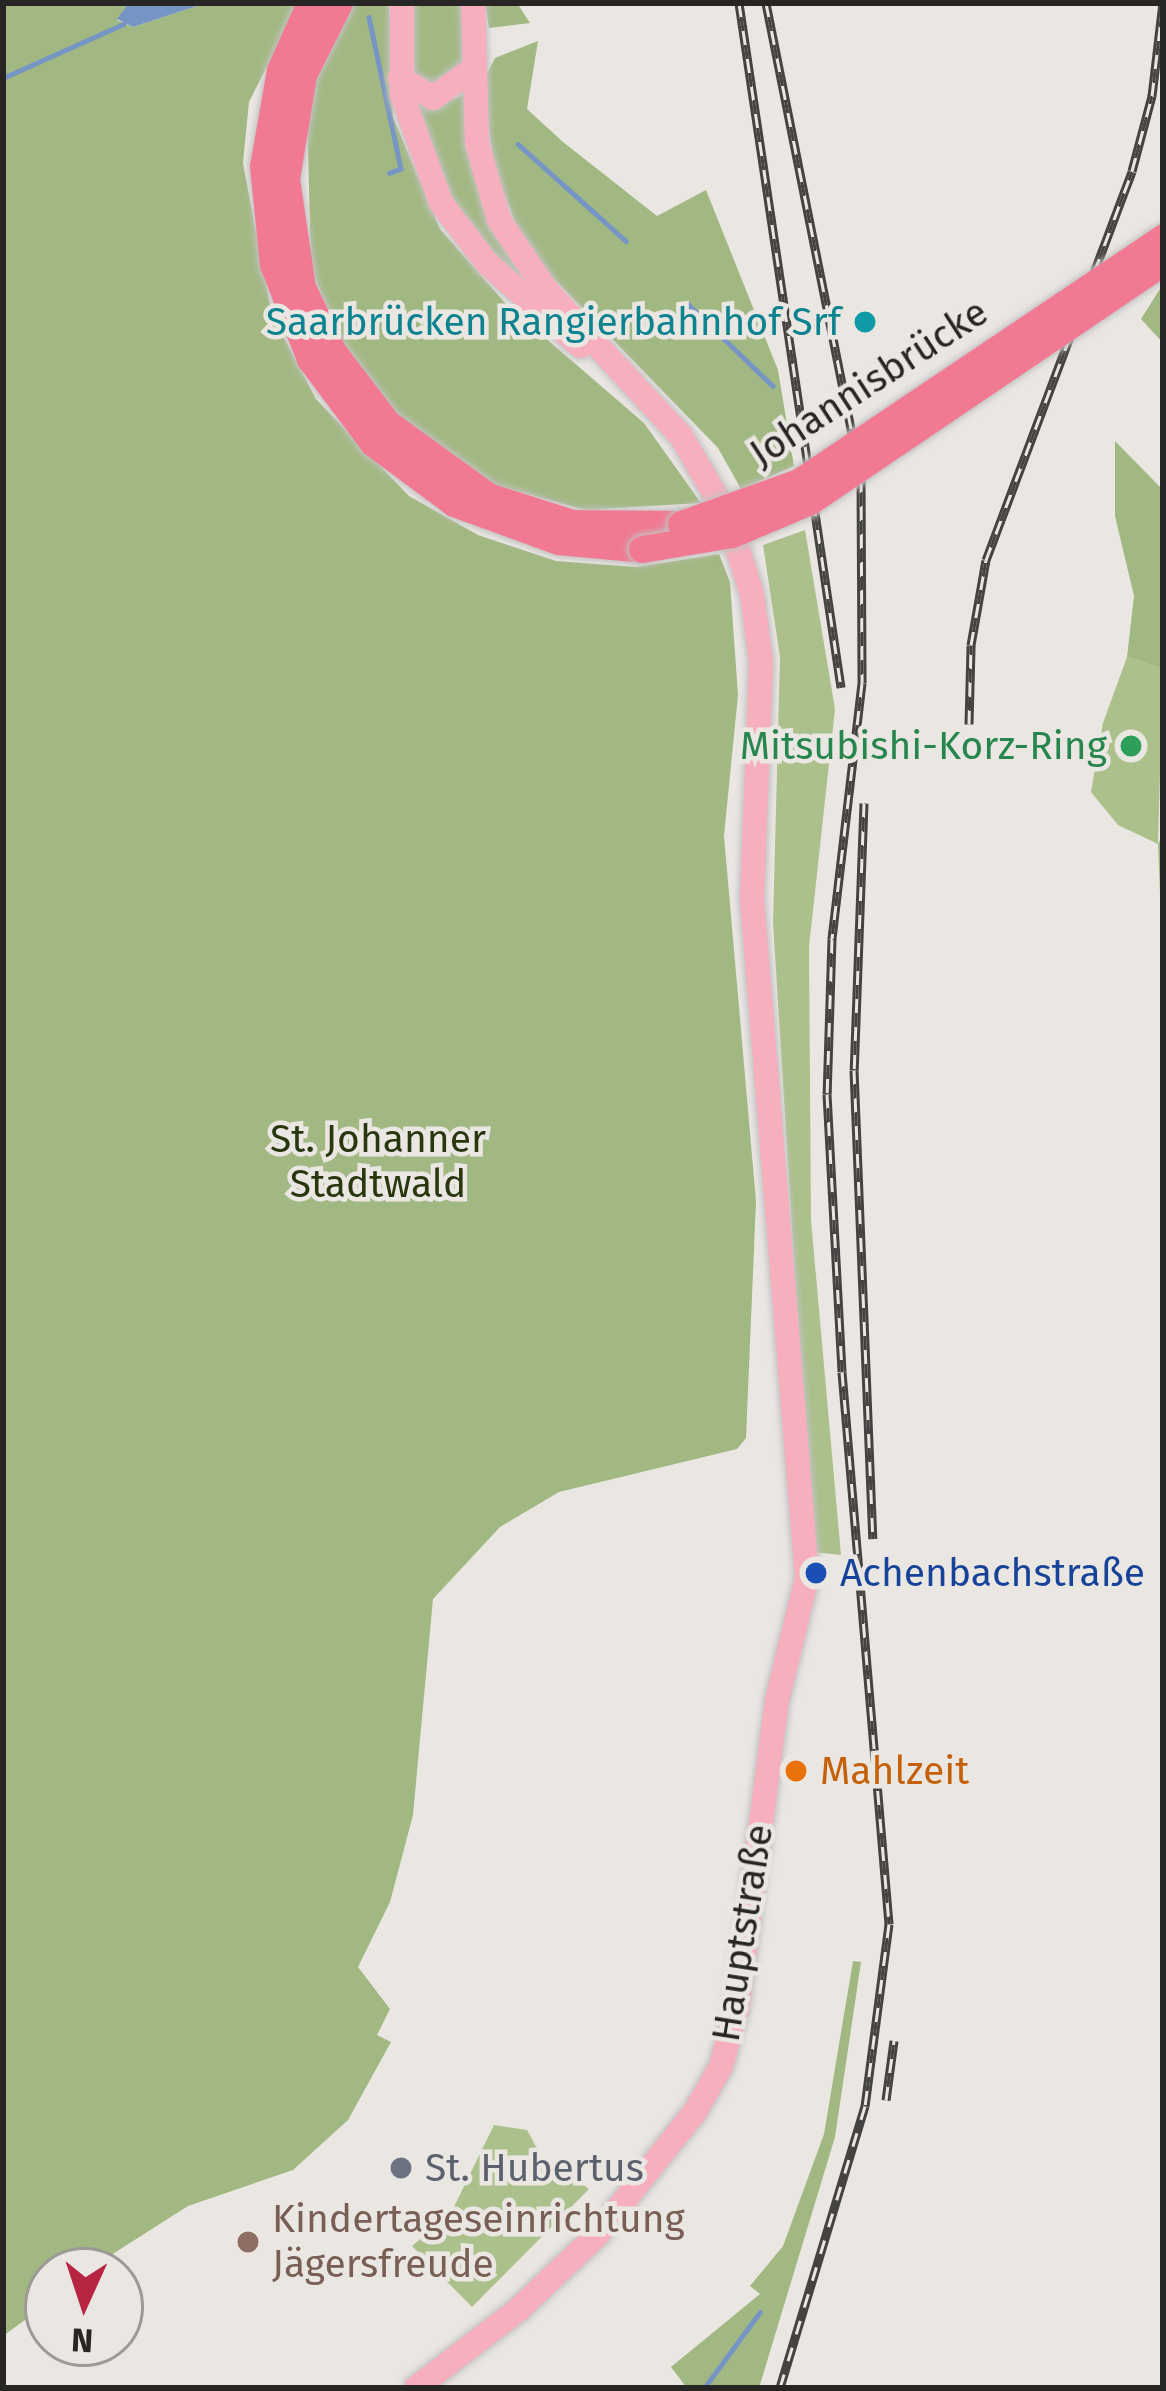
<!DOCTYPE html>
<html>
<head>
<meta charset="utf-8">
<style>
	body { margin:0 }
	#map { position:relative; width:1166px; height:2391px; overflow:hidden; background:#eae7e3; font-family:"Fira Sans",sans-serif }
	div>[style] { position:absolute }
	.green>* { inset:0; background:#abc08b }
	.forest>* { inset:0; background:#a2b882 }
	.water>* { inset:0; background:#7795c4 }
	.stream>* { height:4.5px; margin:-2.25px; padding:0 2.25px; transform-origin:2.25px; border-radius:2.25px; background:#7795c4 }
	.roads { filter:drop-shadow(0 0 3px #c3c2c2) drop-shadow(0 0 3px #c3c2c2) }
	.major>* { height:24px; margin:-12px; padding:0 12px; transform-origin:12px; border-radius:12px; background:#f7afbe }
	.highway>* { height:27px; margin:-13.5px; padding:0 13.5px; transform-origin:13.5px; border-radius:13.5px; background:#f17a92 }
	.rail>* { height:9px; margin-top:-4.5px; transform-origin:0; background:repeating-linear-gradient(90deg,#eae7e3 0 14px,#454341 0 28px); box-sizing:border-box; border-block:3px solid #454341 }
	.bridges { filter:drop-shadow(0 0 3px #c3c2c2) drop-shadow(0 0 3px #c3c2c2) }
	.highway-bridge>* { height:27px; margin:-13.5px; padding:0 13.5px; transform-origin:13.5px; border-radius:13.5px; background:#f17a92 }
	.dots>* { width:33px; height:33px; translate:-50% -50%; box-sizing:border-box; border:6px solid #eae7e3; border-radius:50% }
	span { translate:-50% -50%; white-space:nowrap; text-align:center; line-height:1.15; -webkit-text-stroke:9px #eae7e3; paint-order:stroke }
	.culture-label { font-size:39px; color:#0d838f }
	.right { translate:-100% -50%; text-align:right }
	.street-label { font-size:39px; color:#272624 }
	.leisure-label { font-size:39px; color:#27864d }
	.park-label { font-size:39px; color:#29370e }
	.transit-label { font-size:39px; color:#164399 }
	.left { translate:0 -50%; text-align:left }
	.food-label { font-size:39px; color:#c56008 }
	.worship-label { font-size:39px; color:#5b616d }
	.education-label { font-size:39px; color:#785e54 }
	.frame { position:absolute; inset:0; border:6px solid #272624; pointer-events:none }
	.north { position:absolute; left:24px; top:2247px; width:120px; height:120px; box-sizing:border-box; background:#eae7e3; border:3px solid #9c9a97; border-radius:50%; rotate:183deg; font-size:33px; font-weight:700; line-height:48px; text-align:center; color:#272624 }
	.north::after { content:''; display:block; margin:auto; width:42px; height:54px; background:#b72543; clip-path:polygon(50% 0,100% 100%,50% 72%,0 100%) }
</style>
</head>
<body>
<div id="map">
	<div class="green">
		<i style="clip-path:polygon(805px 530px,835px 709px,809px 947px,811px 1220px,841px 1555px,812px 1552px,773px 922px,780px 657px,763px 545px)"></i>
		<i style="clip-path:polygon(1127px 657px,1163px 669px,1158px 844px,1118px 825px,1091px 792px,1103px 723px)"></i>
		<i style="clip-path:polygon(494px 2125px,527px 2130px,540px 2154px,589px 2189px,472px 2307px,412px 2246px,450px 2215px)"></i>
	</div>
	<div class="forest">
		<i style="clip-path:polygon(3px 3px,129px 3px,117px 20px,133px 27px,206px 3px,299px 3px,249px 102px,243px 163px,272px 315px,316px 399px,409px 496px,478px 535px,556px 561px,636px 567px,719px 554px,730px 582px,738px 695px,724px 836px,756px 1201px,746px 1438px,737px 1449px,559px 1492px,500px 1527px,433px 1599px,413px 1815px,390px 1902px,358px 1967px,390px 2009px,377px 2035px,391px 2042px,348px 2120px,293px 2170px,188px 2206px,86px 2271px,48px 2271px,48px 2303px,3px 2336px)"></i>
		<i style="clip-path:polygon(354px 3px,389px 3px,393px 117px,440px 229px,507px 305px,644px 423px,701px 503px,585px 510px,485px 482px,406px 426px,339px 341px,311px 267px,307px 111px,322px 61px)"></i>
		<i style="clip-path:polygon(411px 3px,465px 3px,462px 65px,432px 89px,410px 74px)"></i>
		<i style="clip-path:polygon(485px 3px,517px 3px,530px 23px,489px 28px)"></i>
		<i style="clip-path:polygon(538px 41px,527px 109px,563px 142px,657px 216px,706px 190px,778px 370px,794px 466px,741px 489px,718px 448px,552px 277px,519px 232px,494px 167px,483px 81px,495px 58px)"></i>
		<i style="clip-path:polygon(464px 94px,474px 169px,557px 313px,496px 262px,448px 198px,413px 101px,445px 103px)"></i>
		<i style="clip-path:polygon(1163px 284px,1163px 343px,1141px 319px)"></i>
		<i style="clip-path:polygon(1115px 441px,1163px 490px,1163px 669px,1127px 657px,1134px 596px,1115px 516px)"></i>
		<i style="clip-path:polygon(1163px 834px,1163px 968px,1158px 844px)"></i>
		<i style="clip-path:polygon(853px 1961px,861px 1962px,835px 2137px,759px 2388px,687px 2388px,671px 2367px,760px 2294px,750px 2286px,783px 2246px,824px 2134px)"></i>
	</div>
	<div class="water">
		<i style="clip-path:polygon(129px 3px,206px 3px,133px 27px,117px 19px)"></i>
	</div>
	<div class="stream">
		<i style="left:369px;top:17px;width:155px;rotate:78.1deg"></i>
		<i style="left:401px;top:169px;width:12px;rotate:160deg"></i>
		<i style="left:3px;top:78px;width:132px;rotate:-24.2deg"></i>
		<i style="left:518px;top:144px;width:145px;rotate:41.9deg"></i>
		<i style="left:688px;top:304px;width:118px;rotate:44deg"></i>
		<i style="left:704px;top:2388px;width:94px;rotate:-53.6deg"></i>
	</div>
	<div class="roads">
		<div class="major">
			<i style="left:402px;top:3px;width:92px;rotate:90deg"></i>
			<i style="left:402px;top:95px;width:115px;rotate:70.1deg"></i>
			<i style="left:441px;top:203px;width:76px;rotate:52.5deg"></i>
			<i style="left:487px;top:263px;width:125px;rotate:41.7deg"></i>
			<i style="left:400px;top:78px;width:39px;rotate:31deg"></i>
			<i style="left:433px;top:98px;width:46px;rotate:-36.1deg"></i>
			<i style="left:416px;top:2388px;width:128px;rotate:-37.4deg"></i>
			<i style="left:518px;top:2310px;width:109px;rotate:-43.5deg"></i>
			<i style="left:597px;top:2235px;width:157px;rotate:-51.5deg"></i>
			<i style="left:695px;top:2112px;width:53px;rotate:-60.5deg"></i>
			<i style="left:721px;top:2066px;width:60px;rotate:-74.6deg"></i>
			<i style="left:737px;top:2008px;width:311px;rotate:-82.6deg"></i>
			<i style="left:777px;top:1700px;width:126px;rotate:-76.2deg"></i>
			<i style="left:807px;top:1578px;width:681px;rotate:-94.63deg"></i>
			<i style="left:752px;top:899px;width:237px;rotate:-87.8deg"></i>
			<i style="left:761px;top:662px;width:69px;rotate:-97.5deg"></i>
			<i style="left:752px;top:594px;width:83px;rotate:-107.6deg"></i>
			<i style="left:727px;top:515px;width:91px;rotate:-120.2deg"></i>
			<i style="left:681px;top:436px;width:197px;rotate:-132.7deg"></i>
			<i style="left:547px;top:291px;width:86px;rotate:-124.1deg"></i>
			<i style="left:499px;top:220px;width:80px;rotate:-105.9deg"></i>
			<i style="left:477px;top:143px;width:140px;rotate:-91.6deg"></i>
		</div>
		<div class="highway">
			<i style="left:310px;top:3px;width:73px;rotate:114.1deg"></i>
			<i style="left:280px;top:70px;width:97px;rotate:100deg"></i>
			<i style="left:263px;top:166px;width:99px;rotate:84.2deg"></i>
			<i style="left:273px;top:264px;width:102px;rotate:68.7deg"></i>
			<i style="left:310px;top:359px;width:105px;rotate:53.1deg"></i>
			<i style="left:373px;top:443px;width:101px;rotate:36.5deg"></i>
			<i style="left:454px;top:503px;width:111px;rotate:20.1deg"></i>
			<i style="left:558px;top:541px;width:84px;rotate:5.4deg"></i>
			<i style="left:339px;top:3px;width:80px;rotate:116.6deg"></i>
			<i style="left:303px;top:75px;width:105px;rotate:99.3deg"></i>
			<i style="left:286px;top:179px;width:109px;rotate:81.6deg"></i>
			<i style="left:302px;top:287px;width:72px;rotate:64.5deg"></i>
			<i style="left:333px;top:352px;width:89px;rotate:52.7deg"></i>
			<i style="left:387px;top:423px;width:125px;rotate:35.9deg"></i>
			<i style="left:488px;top:496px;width:88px;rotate:17.8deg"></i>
			<i style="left:572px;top:523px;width:109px;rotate:0.5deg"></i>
		</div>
	</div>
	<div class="rail">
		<i style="left:739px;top:3px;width:692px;rotate:81.52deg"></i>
		<i style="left:766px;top:3px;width:484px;rotate:78.7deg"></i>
		<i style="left:861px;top:478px;width:205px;rotate:89.7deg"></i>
		<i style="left:862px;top:683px;width:258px;rotate:96.7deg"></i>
		<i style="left:832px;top:939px;width:155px;rotate:91.8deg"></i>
		<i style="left:827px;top:1094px;width:278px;rotate:86.9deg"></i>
		<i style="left:842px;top:1372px;width:554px;rotate:85.13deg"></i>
		<i style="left:889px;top:1924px;width:184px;rotate:97.5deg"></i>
		<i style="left:865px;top:2106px;width:295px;rotate:106.8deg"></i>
		<i style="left:969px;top:724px;width:79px;rotate:-88.5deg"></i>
		<i style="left:971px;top:645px;width:86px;rotate:-80deg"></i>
		<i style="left:986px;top:560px;width:415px;rotate:-69.4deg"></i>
		<i style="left:1132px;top:171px;width:78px;rotate:-75.1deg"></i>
		<i style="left:1152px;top:96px;width:94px;rotate:-83.3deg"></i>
		<i style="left:864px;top:803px;width:267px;rotate:92.1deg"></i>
		<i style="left:854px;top:1070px;width:469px;rotate:87.7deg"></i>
		<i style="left:886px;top:2100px;width:60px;rotate:-82.3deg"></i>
	</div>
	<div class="bridges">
		<div class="highway-bridge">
			<i style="left:681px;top:524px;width:125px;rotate:-19.6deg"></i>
			<i style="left:799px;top:482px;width:439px;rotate:-33.9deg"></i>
			<i style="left:642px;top:549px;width:91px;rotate:-9.5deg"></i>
			<i style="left:732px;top:534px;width:85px;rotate:-22.9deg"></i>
			<i style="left:810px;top:501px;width:426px;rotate:-34.1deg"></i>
		</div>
	</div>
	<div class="dots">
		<i style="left:865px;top:322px;background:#0f9aa8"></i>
		<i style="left:1131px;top:746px;background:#2e9e5b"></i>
		<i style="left:816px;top:1573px;background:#1a4fb4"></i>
		<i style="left:796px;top:1771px;background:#e8710a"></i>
		<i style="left:401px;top:2168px;background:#6b7280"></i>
		<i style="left:248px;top:2242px;background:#8d6e63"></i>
	</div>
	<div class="culture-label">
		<span class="right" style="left:841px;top:322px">Saarbrücken Rangierbahnhof Srf</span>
	</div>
	<div class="street-label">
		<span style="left:869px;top:383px;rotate:-33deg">Johannisbrücke</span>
		<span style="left:743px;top:1933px;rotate:-81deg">Hauptstraße</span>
	</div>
	<div class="leisure-label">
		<span class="right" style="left:1107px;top:746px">Mitsubishi-Korz-Ring</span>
	</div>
	<div class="park-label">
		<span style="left:378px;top:1162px">St. Johanner<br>Stadtwald</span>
	</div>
	<div class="transit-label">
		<span class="left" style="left:840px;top:1573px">Achenbachstraße</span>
	</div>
	<div class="food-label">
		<span class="left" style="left:820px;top:1771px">Mahlzeit</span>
	</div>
	<div class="worship-label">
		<span class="left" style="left:425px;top:2168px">St. Hubertus</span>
	</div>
	<div class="education-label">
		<span class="left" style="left:272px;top:2242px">Kindertageseinrichtung<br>Jägersfreude</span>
	</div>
	<div class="frame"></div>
	<div class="north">N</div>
</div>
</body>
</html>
